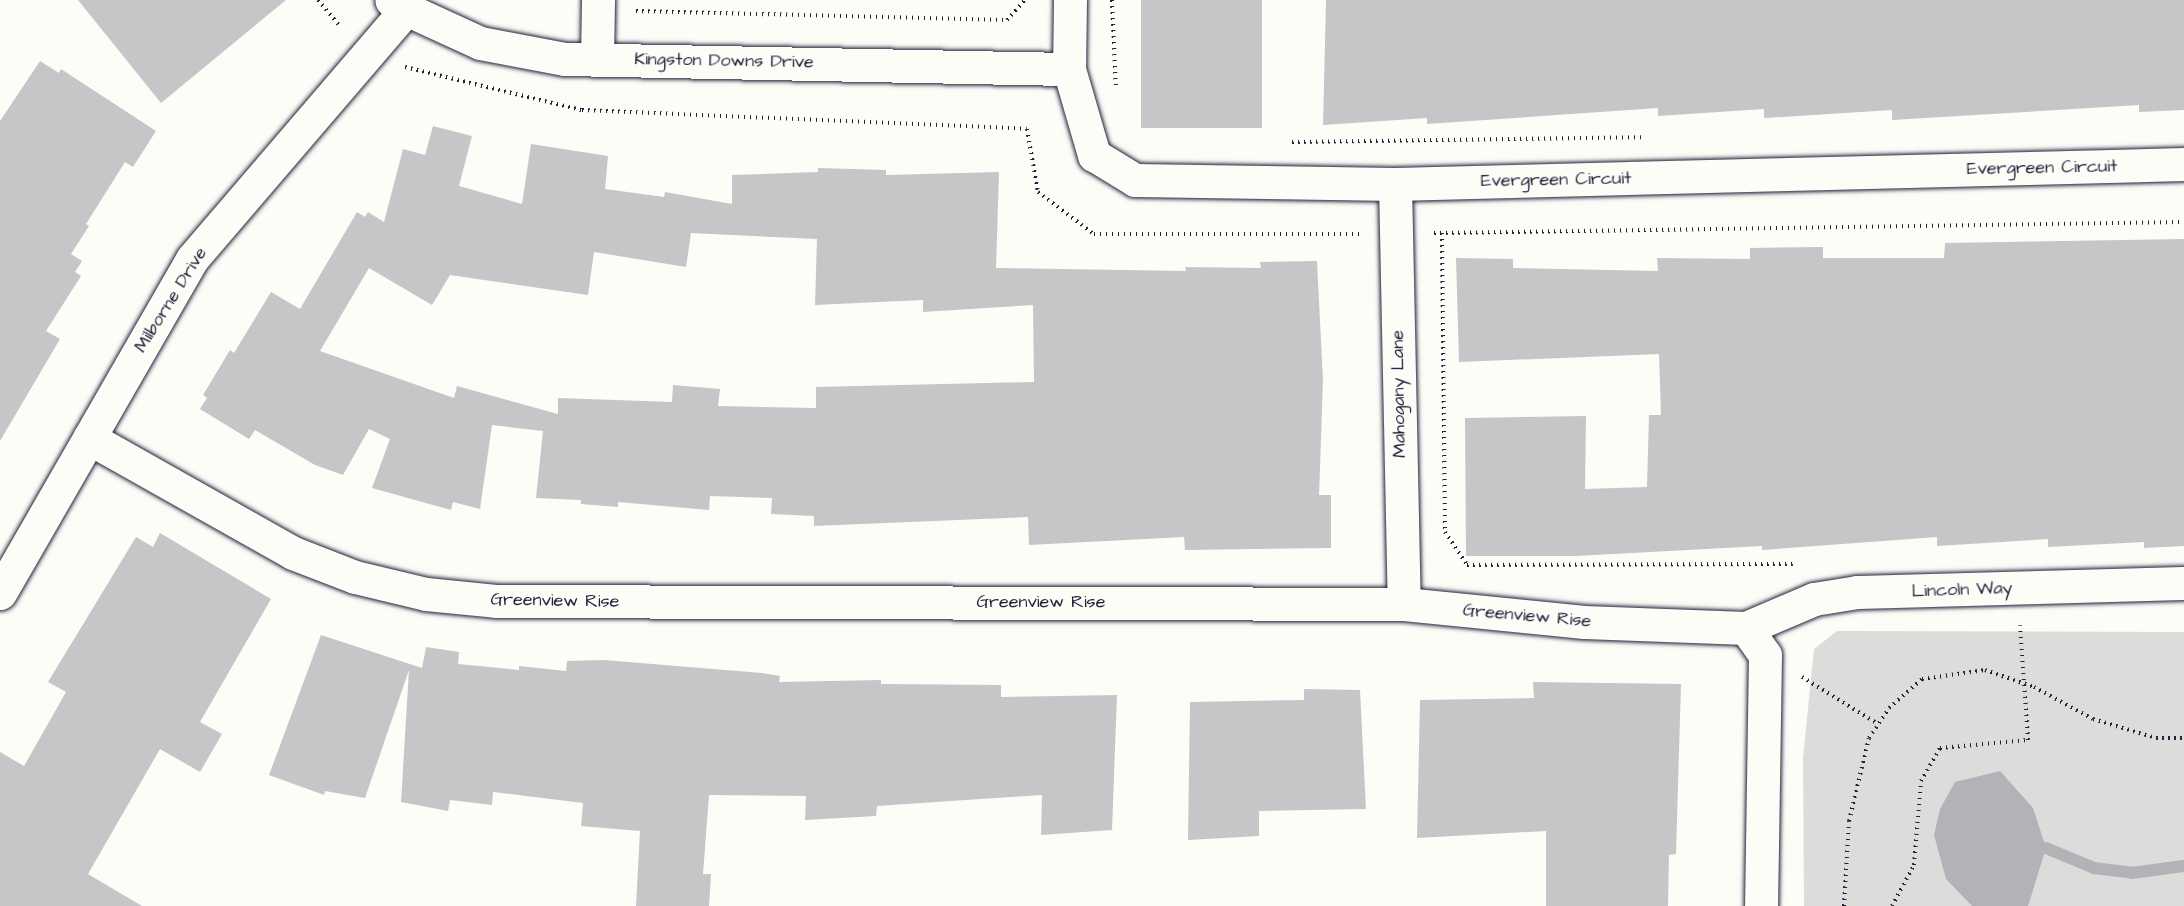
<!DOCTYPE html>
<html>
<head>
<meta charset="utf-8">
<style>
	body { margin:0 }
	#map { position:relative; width:2184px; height:906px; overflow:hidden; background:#fdfcf7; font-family:"Architects Daughter",sans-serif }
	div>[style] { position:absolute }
	.green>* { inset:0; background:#dddcdb }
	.water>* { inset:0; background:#b2b2b7 }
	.stream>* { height:12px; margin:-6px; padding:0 6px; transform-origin:6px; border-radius:6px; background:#b2b2b7 }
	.building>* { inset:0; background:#c6c6c8; transform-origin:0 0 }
	.path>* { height:4px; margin-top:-2px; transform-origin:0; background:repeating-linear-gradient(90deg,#22223b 0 1.5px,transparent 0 6px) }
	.roads { filter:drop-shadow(0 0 2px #22223b) drop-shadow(0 0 2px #22223b) }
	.street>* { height:33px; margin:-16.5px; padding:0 16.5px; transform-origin:16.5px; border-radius:16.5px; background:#fdfcf7 }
	.secondary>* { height:33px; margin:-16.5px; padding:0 16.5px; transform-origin:16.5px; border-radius:16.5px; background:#fdfcf7 }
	span { translate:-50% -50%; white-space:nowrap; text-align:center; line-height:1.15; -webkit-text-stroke:5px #fdfcf7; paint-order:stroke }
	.street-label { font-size:18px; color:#22223b }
</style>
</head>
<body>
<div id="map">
	<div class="green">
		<i style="clip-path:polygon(1837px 631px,2184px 632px,2184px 906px,1804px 906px,1803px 758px,1814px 649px)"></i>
	</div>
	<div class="water">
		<i style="clip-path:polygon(2000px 771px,2033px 808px,2046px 848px,2028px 906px,1972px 906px,1946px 879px,1934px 835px,1940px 809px,1955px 782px)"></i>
	</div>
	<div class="stream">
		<i style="left:2046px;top:848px;width:52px;rotate:22.6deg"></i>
		<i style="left:2094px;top:868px;width:38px;rotate:7deg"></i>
		<i style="left:2132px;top:873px;width:52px;rotate:-7.7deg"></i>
	</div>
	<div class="building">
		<i style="clip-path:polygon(78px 0,286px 0,161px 103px)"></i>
		<i style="left:1141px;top:0;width:121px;height:128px"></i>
		<i style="clip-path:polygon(1326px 0,2184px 0,2184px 110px,2139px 112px,2139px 105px,1892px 120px,1892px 110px,1764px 118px,1764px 109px,1658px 116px,1658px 108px,1427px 124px,1427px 118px,1323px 125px)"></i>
		<i style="clip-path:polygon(40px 61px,59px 73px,61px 69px,156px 131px,133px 167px,125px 162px,86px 224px,89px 226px,71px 254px,82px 261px,75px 272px,81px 276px,46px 331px,60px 339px,0 441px,0 121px)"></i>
		<i style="clip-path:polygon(evenodd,433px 126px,472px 136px,459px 186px,522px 204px,531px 144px,608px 156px,605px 189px,664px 197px,665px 192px,732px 204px,732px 175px,818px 172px,818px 168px,886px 170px,886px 175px,999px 172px,996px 268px,1186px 271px,1185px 267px,1261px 268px,1260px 262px,1317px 261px,1323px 381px,1319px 495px,1331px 495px,1331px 548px,1185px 550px,1184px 537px,1029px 545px,1028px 517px,814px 526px,814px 516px,771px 514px,772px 498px,710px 496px,709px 510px,618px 502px,618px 507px,581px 504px,581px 500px,536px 498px,543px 431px,492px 425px,480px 509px,453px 502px,451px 510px,372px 488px,390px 439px,369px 429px,343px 475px,315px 465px,255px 430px,249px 439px,200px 409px,207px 398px,203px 395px,230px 350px,234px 353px,271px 292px,300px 309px,357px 212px,365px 217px,368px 212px,384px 222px,403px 149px,425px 155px,433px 126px,691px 233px,817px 239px,815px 305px,923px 300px,923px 312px,1033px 305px,1034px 382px,816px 387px,816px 408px,718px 406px,720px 389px,673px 385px,672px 402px,558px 398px,558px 414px,457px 386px,454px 398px,320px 351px,369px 268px,432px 305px,450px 275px,588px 295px,594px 252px,686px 267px,691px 233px)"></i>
		<i style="clip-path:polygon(2184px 239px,2184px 546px,2144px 548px,2144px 542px,2048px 547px,2048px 539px,1937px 546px,1937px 537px,1762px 550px,1762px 546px,1576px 556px,1466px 556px,1465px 418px,1586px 416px,1585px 489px,1647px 487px,1649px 415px,1661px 415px,1659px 354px,1459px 362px,1456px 258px,1513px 259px,1513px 268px,1658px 271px,1657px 258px,1750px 259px,1750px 248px,1823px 247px,1823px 258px,1944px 258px,1945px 243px)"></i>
		<i style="clip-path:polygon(160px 533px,271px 599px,200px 722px,222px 734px,200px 772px,160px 749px,88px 874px,142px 906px,0 906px,0 752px,24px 766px,66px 692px,48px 682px,136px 537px,153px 547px)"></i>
		<i style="clip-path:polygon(321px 635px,422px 668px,426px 647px,459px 652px,458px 664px,519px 670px,519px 666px,566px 671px,567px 661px,604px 660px,762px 673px,780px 676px,779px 682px,881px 680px,881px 684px,1001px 685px,1001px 697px,1117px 695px,1112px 830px,1041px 835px,1042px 795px,877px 806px,876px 816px,805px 820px,806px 796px,709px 795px,703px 874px,711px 874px,709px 906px,636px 906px,640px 831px,581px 826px,583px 803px,493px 792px,492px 805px,450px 800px,448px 811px,401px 802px,409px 670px,365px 798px,325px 791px,324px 795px,269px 775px)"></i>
		<i style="clip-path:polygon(1533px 682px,1681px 684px,1676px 854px,1669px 855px,1668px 906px,1546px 906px,1546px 831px,1417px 838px,1420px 700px,1534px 698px)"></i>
		<i style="clip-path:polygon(1304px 689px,1360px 690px,1366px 809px,1259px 811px,1259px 836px,1188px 840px,1190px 702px,1304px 700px)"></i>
	</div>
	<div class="path">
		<i style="left:318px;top:0;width:35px;rotate:50deg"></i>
		<i style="left:1112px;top:0;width:89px;rotate:87.4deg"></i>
		<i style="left:636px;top:11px;width:371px;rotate:1.4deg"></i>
		<i style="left:1007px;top:20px;width:27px;rotate:-48deg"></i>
		<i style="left:405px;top:67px;width:182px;rotate:13.7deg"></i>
		<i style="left:582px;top:110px;width:445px;rotate:2.4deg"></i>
		<i style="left:1027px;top:129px;width:64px;rotate:80.1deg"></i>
		<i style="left:1038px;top:192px;width:70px;rotate:36.9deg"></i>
		<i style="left:1094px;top:234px;width:266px"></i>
		<i style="left:1292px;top:142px;width:349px;rotate:-0.8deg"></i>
		<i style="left:1434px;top:233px;width:750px;rotate:-0.84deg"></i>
		<i style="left:1442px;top:233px;width:299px;rotate:89.4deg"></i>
		<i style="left:1445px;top:532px;width:40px;rotate:56deg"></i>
		<i style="left:1467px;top:565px;width:330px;rotate:-0.2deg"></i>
		<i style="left:1802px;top:677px;width:89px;rotate:31.7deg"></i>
		<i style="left:1844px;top:906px;width:85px;rotate:-86.6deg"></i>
		<i style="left:1849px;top:821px;width:85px;rotate:-76.5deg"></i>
		<i style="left:1869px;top:738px;width:36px;rotate:-56deg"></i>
		<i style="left:1889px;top:708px;width:44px;rotate:-41.3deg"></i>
		<i style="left:1922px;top:679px;width:64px;rotate:-8.1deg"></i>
		<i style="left:1985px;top:670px;width:52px;rotate:19.1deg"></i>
		<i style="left:2034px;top:687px;width:67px;rotate:28.5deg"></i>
		<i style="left:2093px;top:719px;width:66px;rotate:16.8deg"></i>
		<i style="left:2156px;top:738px;width:28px"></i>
		<i style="left:1892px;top:906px;width:47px;rotate:-61.8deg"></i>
		<i style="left:1914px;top:865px;width:84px;rotate:-85.2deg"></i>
		<i style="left:1921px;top:781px;width:38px;rotate:-60deg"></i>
		<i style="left:1940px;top:748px;width:88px;rotate:-5.2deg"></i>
		<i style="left:2028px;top:740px;width:115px;rotate:-94deg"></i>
	</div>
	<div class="roads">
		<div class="street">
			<i style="left:1070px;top:0;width:69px;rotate:90.8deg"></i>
			<i style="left:1069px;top:69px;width:90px;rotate:73.8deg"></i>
			<i style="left:1094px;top:155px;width:48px;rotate:31.4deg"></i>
			<i style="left:1135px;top:180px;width:260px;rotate:0.9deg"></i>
			<i style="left:1395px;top:184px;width:789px;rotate:-1.45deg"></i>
			<i style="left:406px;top:9px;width:81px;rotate:24.7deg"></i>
			<i style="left:480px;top:43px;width:86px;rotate:10.7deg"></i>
			<i style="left:565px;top:59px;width:504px;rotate:1.14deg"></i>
			<i style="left:597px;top:59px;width:59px;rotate:-89deg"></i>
			<i style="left:1395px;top:184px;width:420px;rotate:88.8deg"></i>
			<i style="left:89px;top:438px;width:234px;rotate:29.4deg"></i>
			<i style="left:293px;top:553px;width:66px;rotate:21.2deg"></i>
			<i style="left:355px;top:577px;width:73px;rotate:13.5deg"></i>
			<i style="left:426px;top:594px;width:70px;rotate:5.7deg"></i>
			<i style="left:496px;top:601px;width:908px;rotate:0.19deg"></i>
			<i style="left:1404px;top:604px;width:181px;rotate:5.7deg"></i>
			<i style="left:1584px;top:622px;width:162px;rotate:2.1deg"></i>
			<i style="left:1746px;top:628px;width:33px;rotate:55deg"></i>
			<i style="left:1765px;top:655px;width:251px;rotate:90.9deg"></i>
			<i style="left:1746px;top:628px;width:74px;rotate:-23.1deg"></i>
			<i style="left:1814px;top:599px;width:44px;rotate:-9.2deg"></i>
			<i style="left:1857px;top:592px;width:327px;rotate:-1.6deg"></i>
		</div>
		<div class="secondary">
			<i style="left:0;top:593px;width:385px;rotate:-60.1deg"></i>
			<i style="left:192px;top:259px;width:329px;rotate:-49.4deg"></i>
			<i style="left:406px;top:9px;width:17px;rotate:-149deg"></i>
		</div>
	</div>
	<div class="street-label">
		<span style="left:724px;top:61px;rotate:1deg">Kingston Downs Drive</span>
		<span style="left:2042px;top:168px;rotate:-1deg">Evergreen Circuit</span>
		<span style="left:1556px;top:180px;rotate:-1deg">Evergreen Circuit</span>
		<span style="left:171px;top:300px;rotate:-58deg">Milborne Drive</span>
		<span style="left:1399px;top:394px;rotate:-91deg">Mahogany Lane</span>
		<span style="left:1962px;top:590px;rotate:-2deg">Lincoln Way</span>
		<span style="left:555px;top:601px;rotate:1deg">Greenview Rise</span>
		<span style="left:1041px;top:602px">Greenview Rise</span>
		<span style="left:1527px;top:616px;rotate:5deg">Greenview Rise</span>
	</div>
</div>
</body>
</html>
